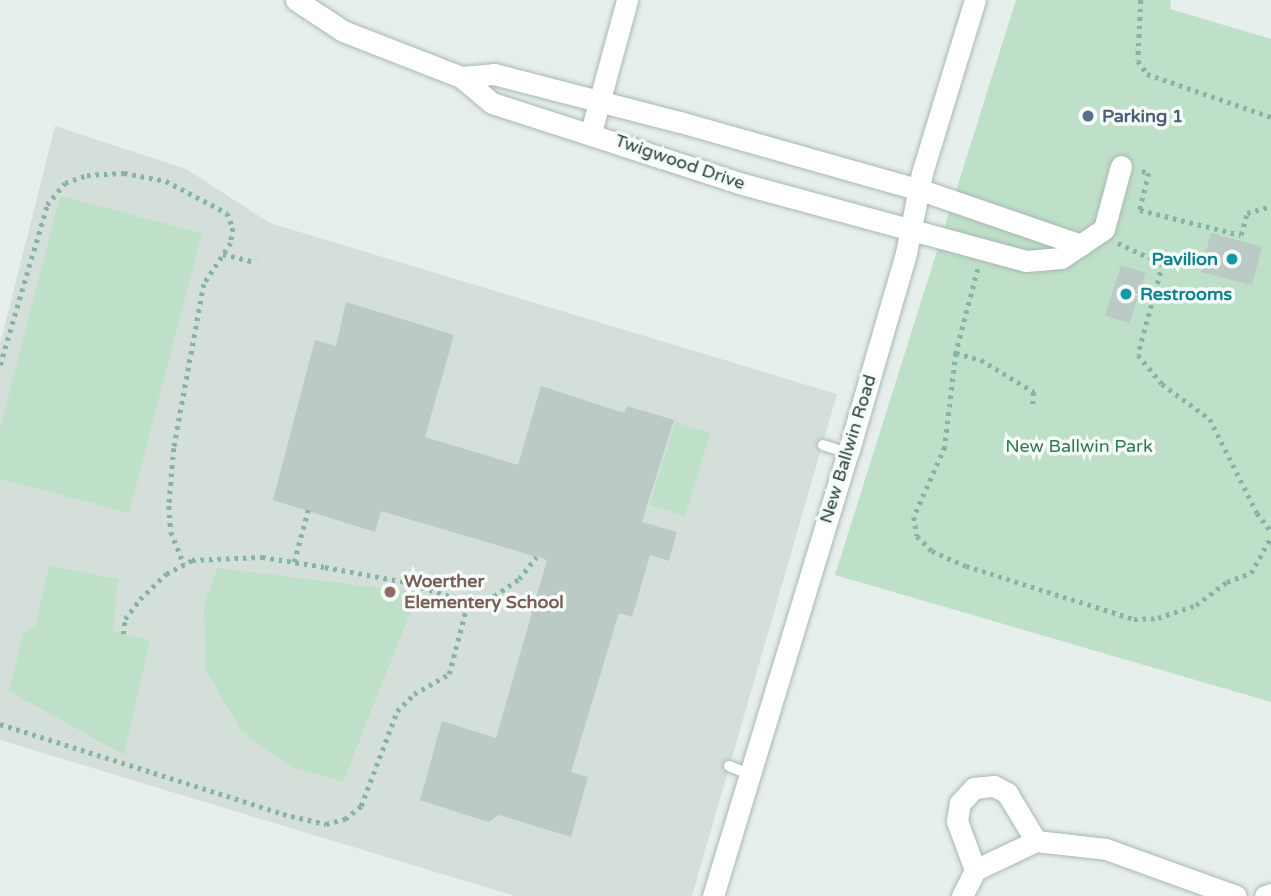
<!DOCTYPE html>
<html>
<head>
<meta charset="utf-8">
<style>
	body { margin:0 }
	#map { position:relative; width:1271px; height:896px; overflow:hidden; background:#e6efeb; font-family:"Varela Round",sans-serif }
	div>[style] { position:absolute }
	.built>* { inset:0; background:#d4dfda }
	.green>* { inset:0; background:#bfe0c8; transform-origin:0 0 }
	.building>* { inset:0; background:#bbcac4; transform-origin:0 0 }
	.path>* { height:4.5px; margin-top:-2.25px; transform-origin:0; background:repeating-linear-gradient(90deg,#86b3a5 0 3.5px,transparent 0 8.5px) }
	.roads { filter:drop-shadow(0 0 2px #a8b8b2) drop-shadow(0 0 2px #a8b8b2) }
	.service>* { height:10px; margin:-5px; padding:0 5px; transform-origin:5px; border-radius:5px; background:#fff }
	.minor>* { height:21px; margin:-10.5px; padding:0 10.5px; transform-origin:10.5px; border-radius:10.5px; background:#fff }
	.secondary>* { height:21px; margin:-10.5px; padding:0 10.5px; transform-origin:10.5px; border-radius:10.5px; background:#fff }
	.dots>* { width:19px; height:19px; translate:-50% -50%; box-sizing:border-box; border:4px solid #f7fbf9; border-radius:50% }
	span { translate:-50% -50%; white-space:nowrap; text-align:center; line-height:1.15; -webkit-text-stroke:7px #f7fbf9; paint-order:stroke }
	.service-label { font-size:18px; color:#4e5e75; font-weight:700 }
	.left { translate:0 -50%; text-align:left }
	.street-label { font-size:18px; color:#24423a }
	.culture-label { font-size:18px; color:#0d838f; font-weight:700 }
	.right { translate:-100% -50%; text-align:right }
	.park-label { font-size:18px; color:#2d7a4b }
	.education-label { font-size:18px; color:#785e54; font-weight:700 }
</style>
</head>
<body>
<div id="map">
	<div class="built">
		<i style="clip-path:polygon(55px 126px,186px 169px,270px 223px,837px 394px,692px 896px,515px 896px,0 740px,0 344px)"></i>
	</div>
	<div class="green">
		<i style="clip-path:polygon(1016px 0,1171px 0,1170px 9px,1271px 39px,1271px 702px,835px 575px)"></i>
		<i style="clip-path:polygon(60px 196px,202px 233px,129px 513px,0 479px,0 429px)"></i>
		<i style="left:675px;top:422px;width:37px;height:87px;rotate:17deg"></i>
		<i style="clip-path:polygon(49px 566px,118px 579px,113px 631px,150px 640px,124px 755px,9px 691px,23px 634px,35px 627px)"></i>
		<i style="clip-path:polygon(217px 568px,407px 591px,413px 606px,343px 782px,294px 768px,242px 732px,206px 670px,204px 606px)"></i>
	</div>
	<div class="building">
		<i style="left:1211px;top:233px;width:53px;height:40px;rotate:15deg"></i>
		<i style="left:1121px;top:265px;width:26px;height:53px;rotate:18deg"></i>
		<i style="clip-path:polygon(346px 302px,454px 335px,425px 437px,518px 465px,541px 386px,624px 413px,627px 406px,674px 420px,642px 522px,677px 532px,669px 561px,650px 555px,632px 617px,619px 613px,571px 772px,588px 777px,571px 837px,499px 815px,488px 822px,420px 800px,442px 721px,496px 738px,547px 560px,381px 511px,375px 532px,273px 500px,315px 340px,336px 346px)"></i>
	</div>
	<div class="path">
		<i style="left:1141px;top:0;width:61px;rotate:92.8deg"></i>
		<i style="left:1138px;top:61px;width:16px;rotate:55deg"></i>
		<i style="left:1147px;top:74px;width:131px;rotate:19.1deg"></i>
		<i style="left:1142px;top:171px;width:7px;rotate:16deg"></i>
		<i style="left:1149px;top:173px;width:38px;rotate:104deg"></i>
		<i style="left:1140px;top:210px;width:104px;rotate:13.9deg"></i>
		<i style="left:1241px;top:235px;width:23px;rotate:-75deg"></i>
		<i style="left:1247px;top:213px;width:25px;rotate:-16deg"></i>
		<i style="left:1118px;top:243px;width:50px;rotate:25deg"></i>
		<i style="left:1163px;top:264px;width:94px;rotate:105.4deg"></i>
		<i style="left:1138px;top:355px;width:38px;rotate:50deg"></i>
		<i style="left:1162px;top:384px;width:59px;rotate:36.1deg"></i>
		<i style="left:1210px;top:419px;width:105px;rotate:63.4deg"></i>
		<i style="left:1257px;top:513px;width:23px;rotate:52deg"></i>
		<i style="left:223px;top:254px;width:34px;rotate:14deg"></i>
		<i style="left:978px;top:269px;width:87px;rotate:104.7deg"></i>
		<i style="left:956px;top:353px;width:95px;rotate:96.7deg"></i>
		<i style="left:945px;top:447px;width:77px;rotate:113.9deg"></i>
		<i style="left:914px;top:517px;width:19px;rotate:81deg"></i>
		<i style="left:917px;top:536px;width:21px;rotate:45deg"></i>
		<i style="left:932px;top:551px;width:37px;rotate:24deg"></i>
		<i style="left:966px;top:566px;width:176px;rotate:17.5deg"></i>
		<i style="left:1134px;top:619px;width:24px;rotate:-2deg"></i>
		<i style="left:1158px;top:618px;width:40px;rotate:-18.9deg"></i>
		<i style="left:1196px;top:605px;width:39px;rotate:-37deg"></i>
		<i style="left:1227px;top:582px;width:26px;rotate:-21deg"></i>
		<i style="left:1251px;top:573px;width:41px;rotate:-60.9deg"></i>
		<i style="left:956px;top:353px;width:26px;rotate:16deg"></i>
		<i style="left:981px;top:360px;width:62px;rotate:31.1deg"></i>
		<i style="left:1034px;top:392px;width:12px;rotate:95deg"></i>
		<i style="left:0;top:365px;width:167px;rotate:-73.6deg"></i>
		<i style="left:47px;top:205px;width:28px;rotate:-51deg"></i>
		<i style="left:65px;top:183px;width:23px;rotate:-20deg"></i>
		<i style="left:87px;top:175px;width:37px;rotate:-3deg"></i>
		<i style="left:124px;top:173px;width:43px;rotate:10.8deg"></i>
		<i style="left:166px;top:181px;width:69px;rotate:27.7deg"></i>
		<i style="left:227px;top:213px;width:16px;rotate:68deg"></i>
		<i style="left:233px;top:228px;width:15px;rotate:98deg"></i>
		<i style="left:231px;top:243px;width:49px;rotate:123.4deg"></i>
		<i style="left:204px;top:284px;width:167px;rotate:100.4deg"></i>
		<i style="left:174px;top:448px;width:58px;rotate:94.9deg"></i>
		<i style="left:169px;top:506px;width:26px;rotate:86deg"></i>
		<i style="left:171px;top:532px;width:35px;rotate:68deg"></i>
		<i style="left:294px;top:562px;width:54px;rotate:-74.9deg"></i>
		<i style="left:123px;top:634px;width:15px;rotate:-82deg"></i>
		<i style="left:125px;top:619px;width:25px;rotate:-53deg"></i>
		<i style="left:140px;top:599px;width:36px;rotate:-44deg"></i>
		<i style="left:166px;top:574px;width:30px;rotate:-28deg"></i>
		<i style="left:192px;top:560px;width:70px;rotate:-2.5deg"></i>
		<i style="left:262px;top:557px;width:64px;rotate:9deg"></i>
		<i style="left:325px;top:567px;width:81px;rotate:10.6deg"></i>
		<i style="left:405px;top:582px;width:66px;rotate:17.6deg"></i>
		<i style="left:468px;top:602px;width:27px;rotate:-13deg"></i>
		<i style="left:494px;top:596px;width:30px;rotate:-34deg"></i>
		<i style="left:519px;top:579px;width:28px;rotate:-52deg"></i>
		<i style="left:0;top:724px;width:297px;rotate:17.6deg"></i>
		<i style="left:283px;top:814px;width:44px;rotate:13.1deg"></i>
		<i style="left:326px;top:824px;width:20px;rotate:-15deg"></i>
		<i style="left:345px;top:819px;width:21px;rotate:-39deg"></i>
		<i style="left:361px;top:806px;width:102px;rotate:-69.2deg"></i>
		<i style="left:397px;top:711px;width:24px;rotate:-45deg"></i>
		<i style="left:414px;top:694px;width:40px;rotate:-29.7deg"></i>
		<i style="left:449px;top:674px;width:74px;rotate:-75.2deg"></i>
	</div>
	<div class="roads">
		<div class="service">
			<i style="left:823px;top:445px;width:26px;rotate:18deg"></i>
			<i style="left:729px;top:766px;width:22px;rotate:22deg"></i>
		</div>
		<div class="minor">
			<i style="left:296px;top:0;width:56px;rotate:33.4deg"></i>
			<i style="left:343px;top:31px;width:127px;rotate:21.3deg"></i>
			<i style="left:461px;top:77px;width:40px;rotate:40deg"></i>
			<i style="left:492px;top:103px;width:260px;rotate:17.9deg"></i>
			<i style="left:739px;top:183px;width:297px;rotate:15.2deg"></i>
			<i style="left:1026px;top:261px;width:35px;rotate:-5deg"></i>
			<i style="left:1061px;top:258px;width:52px;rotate:-34deg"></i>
			<i style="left:1104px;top:229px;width:65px;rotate:-74.9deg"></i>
			<i style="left:461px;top:77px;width:33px;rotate:-5deg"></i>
			<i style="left:494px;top:74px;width:192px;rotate:14.5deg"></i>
			<i style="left:680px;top:122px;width:250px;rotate:15.8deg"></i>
			<i style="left:921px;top:190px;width:169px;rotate:19deg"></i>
			<i style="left:591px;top:132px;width:137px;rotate:-74.7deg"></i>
			<i style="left:975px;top:870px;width:52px;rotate:-110.2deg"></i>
			<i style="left:957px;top:821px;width:18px;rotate:-81deg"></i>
			<i style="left:960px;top:803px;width:21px;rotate:-47deg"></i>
			<i style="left:974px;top:788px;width:20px;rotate:-6deg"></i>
			<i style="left:994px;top:786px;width:15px;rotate:28deg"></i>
			<i style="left:1007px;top:793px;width:56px;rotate:58.9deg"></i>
			<i style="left:962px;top:896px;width:29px;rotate:-63deg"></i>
			<i style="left:975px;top:870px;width:68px;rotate:-25.4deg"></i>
			<i style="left:1036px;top:841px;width:70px;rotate:6.5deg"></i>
			<i style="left:1106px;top:849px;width:138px;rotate:19.9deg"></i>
			<i style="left:1265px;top:896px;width:6px;rotate:-18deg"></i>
		</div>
		<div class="secondary">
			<i style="left:713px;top:896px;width:463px;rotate:-73.1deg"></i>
			<i style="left:848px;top:453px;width:208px;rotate:-73.8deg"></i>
			<i style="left:906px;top:253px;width:82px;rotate:-78.7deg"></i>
			<i style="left:922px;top:173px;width:181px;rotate:-73deg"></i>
		</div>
	</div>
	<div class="dots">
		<i style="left:1088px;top:116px;background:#5c6f8a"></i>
		<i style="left:1232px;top:259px;background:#0f9aa8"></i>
		<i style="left:1126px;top:294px;background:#0f9aa8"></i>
		<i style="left:390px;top:592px;background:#8d6e63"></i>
	</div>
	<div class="service-label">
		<span class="left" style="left:1102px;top:116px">Parking 1</span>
	</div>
	<div class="street-label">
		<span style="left:680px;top:162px;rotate:19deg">Twigwood Drive</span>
		<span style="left:848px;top:449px;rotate:-73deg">New Ballwin Road</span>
	</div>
	<div class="culture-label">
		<span class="right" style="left:1218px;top:259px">Pavilion</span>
		<span class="left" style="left:1140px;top:294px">Restrooms</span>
	</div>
	<div class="park-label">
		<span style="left:1079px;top:446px">New Ballwin Park</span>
	</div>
	<div class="education-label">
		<span class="left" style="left:404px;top:592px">Woerther<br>Elementery School</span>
	</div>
</div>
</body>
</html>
